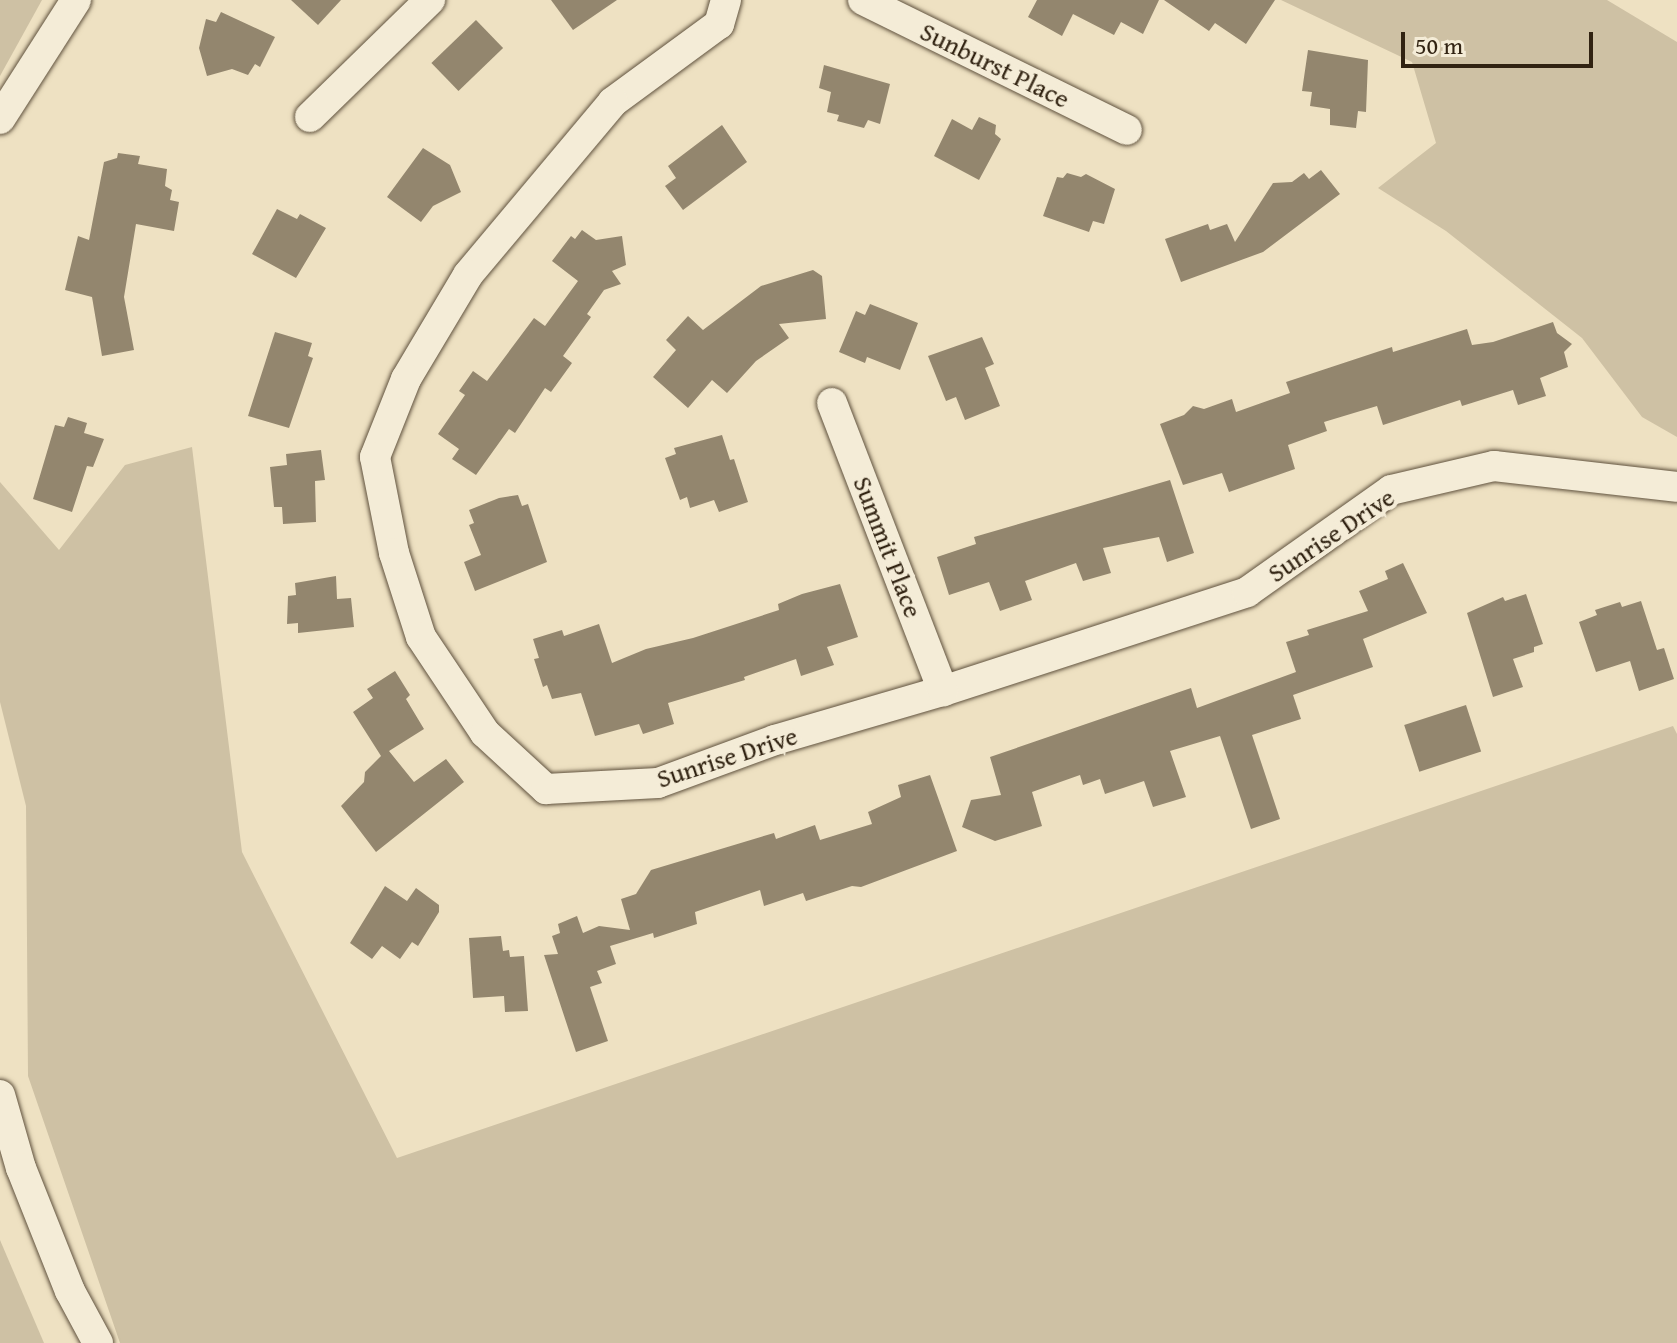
<!DOCTYPE html>
<html>
<head>
<meta charset="utf-8">
<style>
	body { margin:0 }
	#map { position:relative; width:1677px; height:1343px; overflow:hidden; background:#eee1c2; font-family:"Gentium Book Plus",serif }
	div>[style] { position:absolute }
	.green>* { inset:0; background:#cec1a4 }
	.building>* { inset:0; background:#93866e; transform-origin:0 0 }
	.roads { filter:drop-shadow(0 0 2px #60523e) drop-shadow(0 0 2px #60523e) }
	.street>* { height:30px; margin:-15px; padding:0 15px; transform-origin:15px; border-radius:15px; background:#f4ecd7 }
	span { translate:-50% -50%; white-space:nowrap; text-align:center; line-height:1.15; -webkit-text-stroke:8px #f4ecd7; paint-order:stroke }
	.street-label { font-size:26px; color:#312312 }
	.scale { position:absolute; left:1401px; top:32px; width:192px; height:36px; box-sizing:border-box; border:4px solid #312312; border-top:0; padding-left:10px; font-size:24px; line-height:28px; white-space:nowrap; color:#312312; -webkit-text-stroke:6px #f4ecd7; paint-order:stroke }
</style>
</head>
<body>
<div id="map">
	<div class="green">
		<i style="clip-path:polygon(0 0,42px 0,0 76px)"></i>
		<i style="clip-path:polygon(1281px 0,1607px 0,1677px 42px,1677px 437px,1642px 417px,1582px 338px,1446px 231px,1378px 188px,1436px 143px,1412px 62px)"></i>
		<i style="clip-path:polygon(192px 447px,242px 852px,397px 1158px,1673px 726px,1677px 734px,1677px 1343px,120px 1343px,28px 1076px,26px 806px,0 702px,0 482px,59px 550px,125px 465px)"></i>
		<i style="clip-path:polygon(0 1240px,44px 1343px,0 1343px)"></i>
	</div>
	<div class="building">
		<i style="clip-path:polygon(291px 0,341px 0,318px 25px)"></i>
		<i style="clip-path:polygon(551px 0,617px 0,573px 30px)"></i>
		<i style="clip-path:polygon(1037px 0,1159px 0,1143px 34px,1121px 22px,1114px 35px,1073px 14px,1062px 36px,1028px 17px)"></i>
		<i style="clip-path:polygon(1164px 0,1275px 0,1246px 44px,1215px 23px,1209px 31px)"></i>
		<i style="clip-path:polygon(221px 12px,275px 37px,260px 67px,255px 64px,248px 75px,232px 69px,207px 76px,199px 48px,206px 19px,216px 22px)"></i>
		<i style="left:476px;top:20px;width:39px;height:62px;rotate:46deg"></i>
		<i style="clip-path:polygon(1308px 50px,1368px 60px,1366px 112px,1358px 111px,1356px 128px,1330px 125px,1330px 109px,1310px 106px,1312px 92px,1302px 91px)"></i>
		<i style="clip-path:polygon(824px 65px,890px 84px,880px 124px,868px 120px,864px 128px,837px 121px,839px 115px,827px 112px,831px 92px,819px 88px)"></i>
		<i style="clip-path:polygon(979px 117px,996px 125px,995px 134px,1001px 139px,979px 180px,934px 156px,952px 119px,972px 130px)"></i>
		<i style="clip-path:polygon(722px 125px,747px 162px,683px 210px,665px 186px,676px 178px,668px 166px)"></i>
		<i style="clip-path:polygon(423px 148px,450px 165px,461px 192px,433px 206px,421px 222px,387px 197px)"></i>
		<i style="clip-path:polygon(118px 153px,140px 156px,138px 164px,167px 169px,165px 186px,172px 190px,170px 200px,179px 202px,174px 231px,136px 224px,124px 297px,134px 350px,102px 356px,92px 297px,65px 290px,78px 236px,89px 240px,104px 162px,117px 158px)"></i>
		<i style="clip-path:polygon(1321px 170px,1340px 194px,1263px 252px,1181px 282px,1165px 239px,1208px 224px,1210px 230px,1227px 224px,1235px 242px,1273px 183px,1292px 182px,1304px 173px,1309px 179px)"></i>
		<i style="clip-path:polygon(1067px 173px,1081px 177px,1086px 174px,1115px 189px,1104px 224px,1093px 221px,1089px 232px,1043px 216px,1057px 177px,1063px 178px)"></i>
		<i style="clip-path:polygon(277px 209px,297px 219px,300px 214px,326px 228px,296px 278px,252px 254px)"></i>
		<i style="clip-path:polygon(582px 230px,596px 240px,622px 236px,626px 265px,612px 271px,621px 284px,604px 290px,587px 314px,591px 317px,563px 356px,572px 363px,551px 392px,545px 388px,515px 433px,509px 429px,476px 475px,452px 459px,459px 449px,438px 434px,465px 395px,459px 391px,473px 371px,487px 381px,534px 318px,545px 326px,578px 281px,552px 261px,571px 236px,575px 239px)"></i>
		<i style="clip-path:polygon(813px 270px,822px 276px,826px 319px,779px 324px,789px 338px,756px 361px,727px 393px,712px 380px,688px 408px,653px 377px,676px 350px,666px 340px,688px 316px,703px 330px,761px 286px)"></i>
		<i style="clip-path:polygon(870px 304px,918px 323px,900px 370px,867px 357px,865px 363px,839px 352px,856px 311px,865px 315px)"></i>
		<i style="clip-path:polygon(1553px 322px,1557px 333px,1572px 344px,1564px 352px,1568px 367px,1540px 378px,1546px 396px,1518px 405px,1513px 390px,1462px 406px,1460px 400px,1383px 425px,1377px 406px,1324px 422px,1327px 431px,1288px 445px,1295px 469px,1229px 492px,1222px 473px,1183px 485px,1160px 424px,1184px 415px,1193px 406px,1204px 409px,1232px 399px,1236px 412px,1290px 393px,1286px 382px,1392px 347px,1393px 352px,1467px 329px,1472px 345px,1493px 342px)"></i>
		<i style="clip-path:polygon(275px 332px,312px 343px,308px 356px,313px 358px,289px 428px,248px 416px)"></i>
		<i style="clip-path:polygon(982px 337px,994px 364px,985px 368px,1000px 406px,965px 420px,956px 397px,946px 401px,928px 356px)"></i>
		<i style="clip-path:polygon(68px 417px,87px 423px,84px 433px,104px 439px,93px 467px,87px 466px,72px 512px,33px 499px,55px 425px,64px 427px)"></i>
		<i style="clip-path:polygon(722px 435px,730px 460px,734px 459px,748px 502px,719px 512px,714px 500px,690px 508px,687px 497px,680px 500px,665px 458px,676px 454px,674px 448px)"></i>
		<i style="clip-path:polygon(321px 450px,325px 480px,315px 481px,316px 522px,283px 524px,282px 507px,274px 507px,270px 467px,287px 465px,286px 454px)"></i>
		<i style="clip-path:polygon(1170px 480px,1194px 553px,1167px 562px,1159px 537px,1103px 548px,1111px 573px,1083px 581px,1076px 563px,1025px 581px,1032px 600px,1000px 611px,989px 582px,949px 595px,937px 557px,976px 544px,974px 537px)"></i>
		<i style="clip-path:polygon(518px 495px,522px 506px,528px 504px,547px 562px,475px 591px,464px 562px,481px 555px,469px 525px,474px 523px,469px 510px,499px 498px)"></i>
		<i style="clip-path:polygon(1403px 563px,1427px 613px,1363px 639px,1373px 667px,1293px 695px,1301px 719px,1252px 735px,1280px 819px,1251px 829px,1220px 736px,1170px 751px,1186px 797px,1153px 807px,1144px 781px,1105px 794px,1100px 779px,1083px 785px,1080px 775px,1032px 792px,1042px 826px,995px 841px,962px 827px,971px 800px,1001px 795px,990px 757px,1191px 688px,1197px 708px,1296px 672px,1286px 642px,1309px 635px,1307px 630px,1368px 611px,1359px 591px,1388px 579px,1385px 571px)"></i>
		<i style="clip-path:polygon(336px 576px,337px 599px,351px 598px,354px 627px,298px 633px,298px 623px,287px 624px,288px 596px,296px 595px,295px 583px)"></i>
		<i style="clip-path:polygon(840px 584px,858px 637px,827px 647px,834px 665px,801px 676px,796px 659px,744px 677px,745px 680px,668px 703px,674px 724px,643px 734px,639px 724px,595px 736px,581px 693px,552px 699px,547px 685px,543px 687px,534px 659px,539px 658px,533px 639px,562px 630px,564px 636px,599px 624px,612px 663px,646px 649px,693px 638px,779px 610px,778px 604px,802px 594px)"></i>
		<i style="clip-path:polygon(1526px 594px,1543px 644px,1534px 647px,1534px 652px,1513px 659px,1523px 687px,1493px 697px,1467px 613px,1503px 597px,1505px 601px)"></i>
		<i style="clip-path:polygon(1641px 601px,1657px 650px,1664px 648px,1674px 679px,1639px 691px,1630px 661px,1596px 672px,1579px 622px,1597px 615px,1595px 610px,1620px 602px,1622px 607px)"></i>
		<i style="clip-path:polygon(395px 671px,410px 695px,406px 699px,424px 729px,389px 751px,414px 782px,446px 759px,464px 782px,376px 852px,341px 806px,364px 782px,365px 772px,381px 756px,353px 712px,373px 698px,367px 689px)"></i>
		<i style="left:1466px;top:705px;width:49px;height:65px;rotate:72deg"></i>
		<i style="clip-path:polygon(930px 775px,957px 851px,861px 887px,852px 886px,806px 901px,803px 893px,764px 906px,760px 890px,695px 912px,697px 924px,654px 938px,653px 933px,610px 946px,616px 964px,597px 971px,602px 983px,590px 987px,608px 1041px,576px 1052px,544px 955px,558px 954px,552px 936px,560px 933px,558px 924px,577px 916px,583px 933px,599px 926px,630px 930px,621px 899px,636px 894px,651px 870px,774px 833px,776px 839px,815px 825px,820px 840px,872px 824px,868px 812px,901px 797px,898px 785px)"></i>
		<i style="clip-path:polygon(385px 886px,407px 901px,416px 888px,439px 905px,439px 912px,418px 946px,412px 942px,400px 959px,382px 946px,372px 959px,350px 943px)"></i>
		<i style="clip-path:polygon(501px 936px,503px 951px,509px 950px,510px 957px,524px 956px,528px 1011px,505px 1012px,504px 996px,473px 998px,469px 938px)"></i>
	</div>
	<div class="roads">
		<div class="street">
			<i style="left:726px;top:0;width:25px;rotate:106deg"></i>
			<i style="left:719px;top:24px;width:132px;rotate:143.7deg"></i>
			<i style="left:613px;top:102px;width:226px;rotate:130deg"></i>
			<i style="left:468px;top:275px;width:121px;rotate:120.8deg"></i>
			<i style="left:406px;top:379px;width:84px;rotate:111.7deg"></i>
			<i style="left:375px;top:457px;width:98px;rotate:78.8deg"></i>
			<i style="left:394px;top:553px;width:88px;rotate:72.2deg"></i>
			<i style="left:421px;top:637px;width:115px;rotate:56.3deg"></i>
			<i style="left:485px;top:733px;width:83px;rotate:42.6deg"></i>
			<i style="left:546px;top:789px;width:112px;rotate:-3.1deg"></i>
			<i style="left:658px;top:783px;width:125px;rotate:-20.2deg"></i>
			<i style="left:775px;top:740px;width:175px;rotate:-16.3deg"></i>
			<i style="left:943px;top:691px;width:320px;rotate:-18deg"></i>
			<i style="left:1247px;top:592px;width:176px;rotate:-35.3deg"></i>
			<i style="left:1391px;top:490px;width:106px;rotate:-13.1deg"></i>
			<i style="left:1494px;top:466px;width:184px;rotate:6.5deg"></i>
			<i style="left:863px;top:0;width:294px;rotate:26.2deg"></i>
			<i style="left:310px;top:117px;width:168px;rotate:-44.3deg"></i>
			<i style="left:0;top:119px;width:141px;rotate:-57.4deg"></i>
			<i style="left:832px;top:403px;width:309px;rotate:68.9deg"></i>
			<i style="left:0;top:1095px;width:76px;rotate:74deg"></i>
			<i style="left:21px;top:1168px;width:132px;rotate:68.3deg"></i>
			<i style="left:70px;top:1291px;width:59px;rotate:61.7deg"></i>
		</div>
	</div>
	<div class="street-label">
		<span style="left:995px;top:65px;rotate:26deg">Sunburst Place</span>
		<span style="left:1331px;top:535px;rotate:-34deg">Sunrise Drive</span>
		<span style="left:888px;top:547px;rotate:69deg">Summit Place</span>
		<span style="left:727px;top:757px;rotate:-18deg">Sunrise Drive</span>
	</div>
	<div class="scale">50 m</div>
</div>
</body>
</html>
